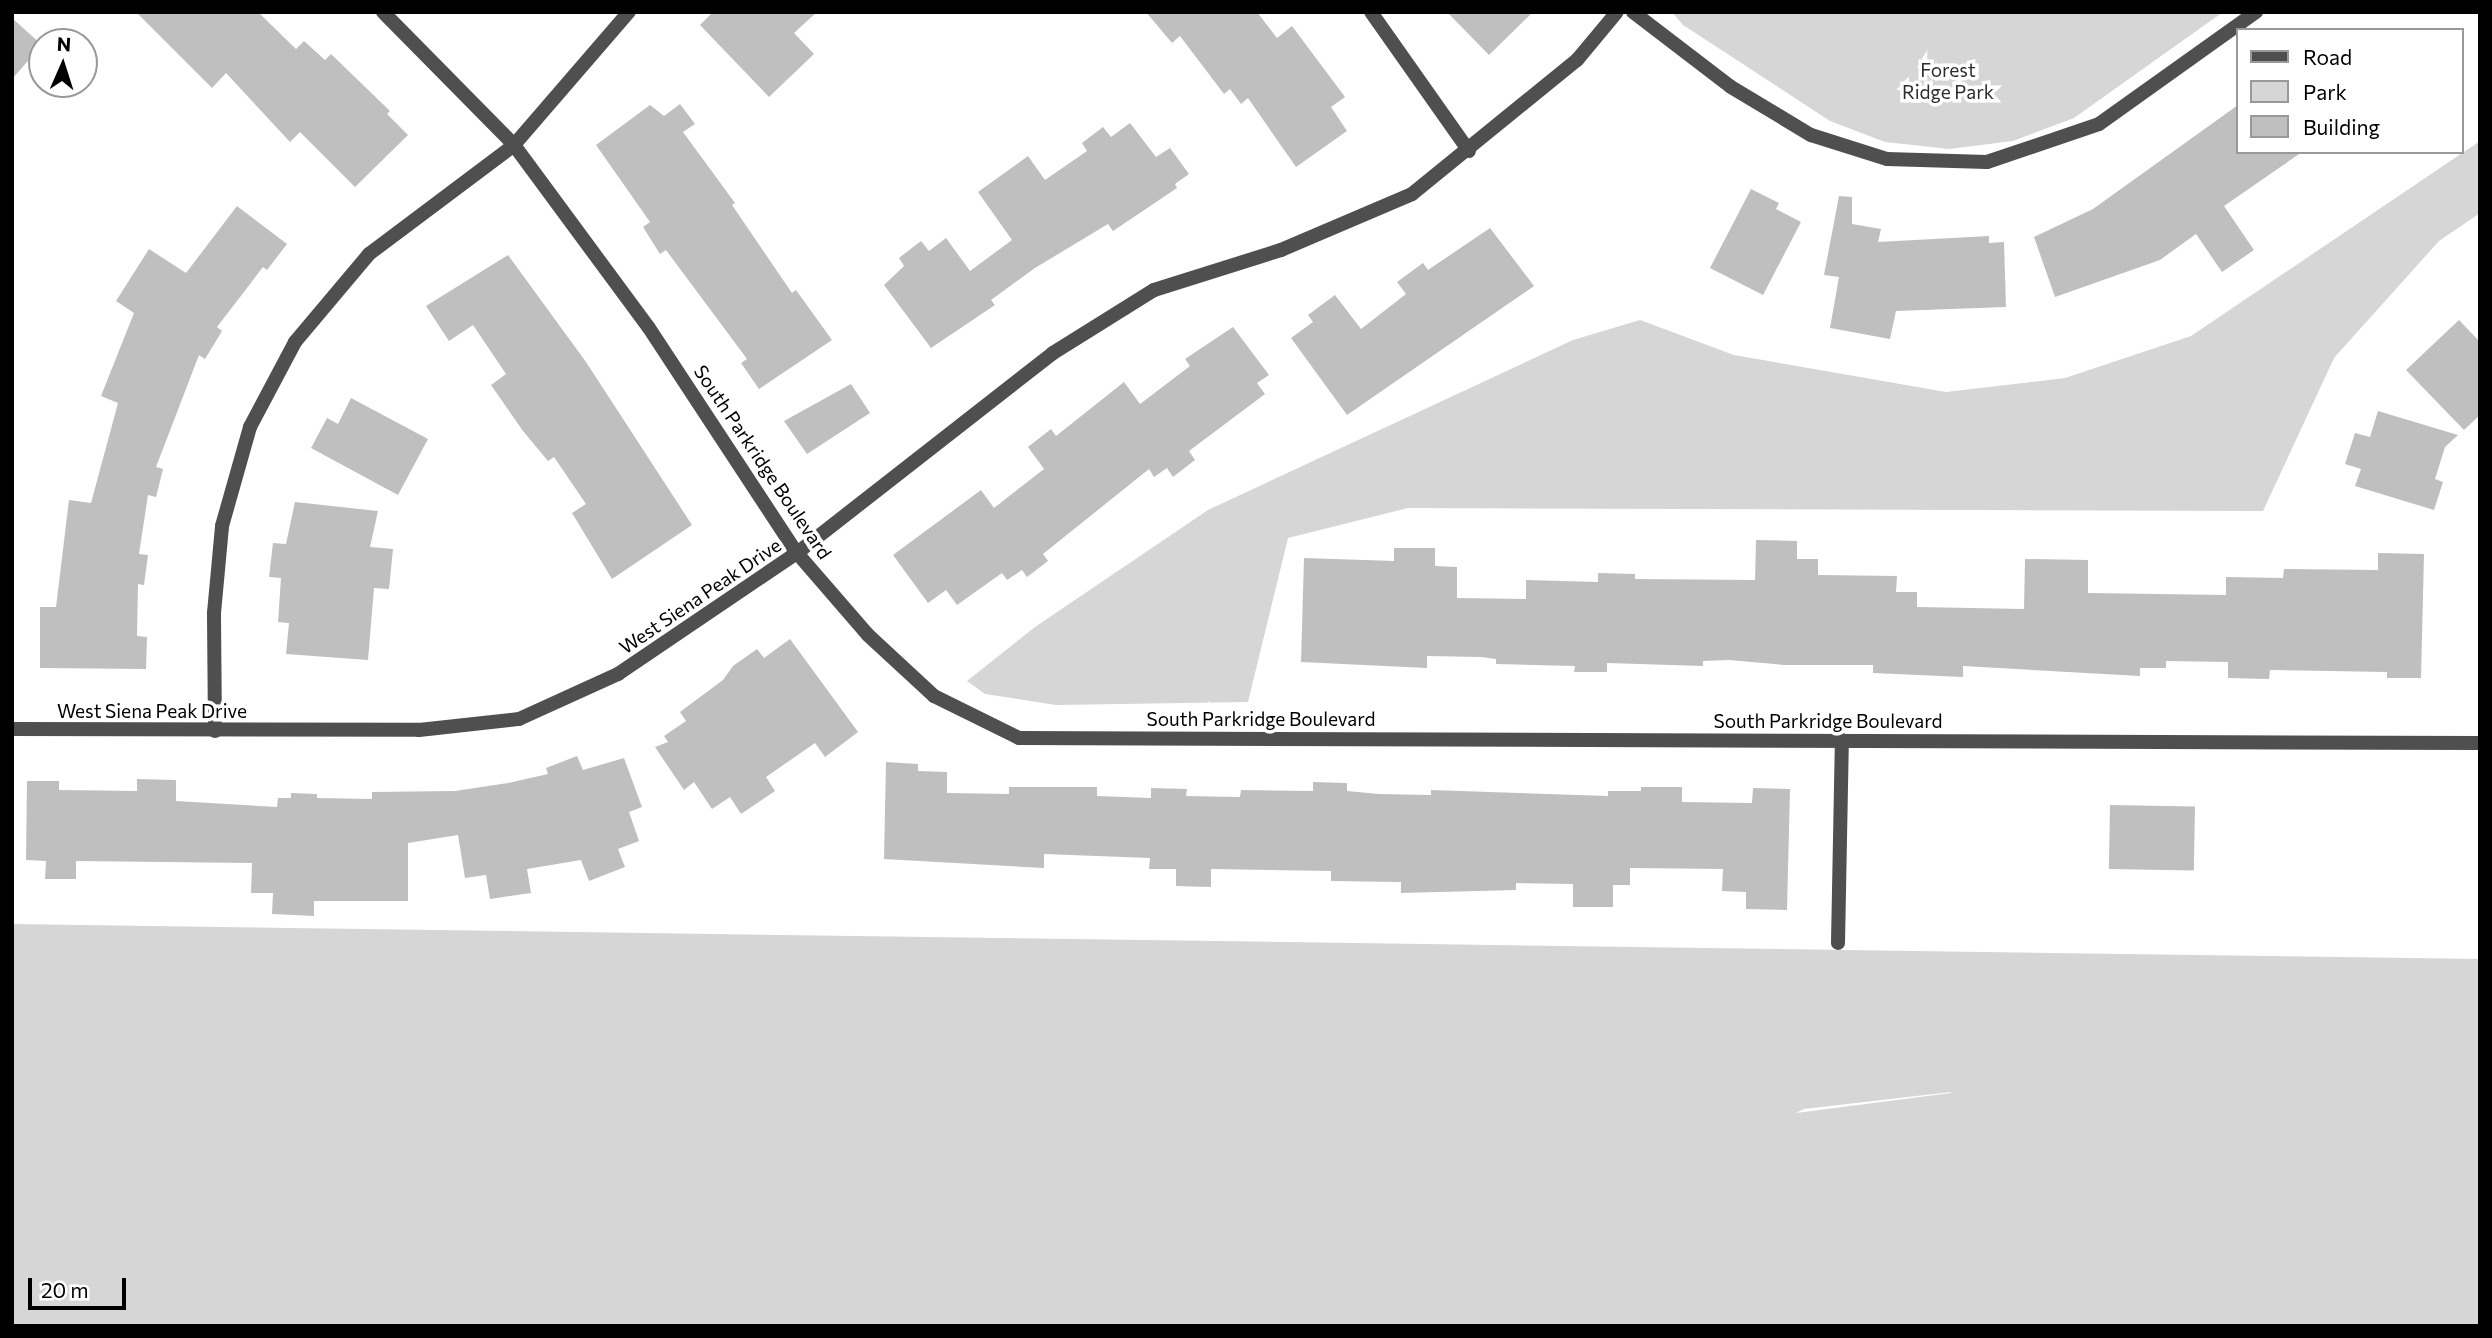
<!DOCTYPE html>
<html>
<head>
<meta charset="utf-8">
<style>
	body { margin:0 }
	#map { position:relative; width:2492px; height:1338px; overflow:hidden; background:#fff; font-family:Commissioner,sans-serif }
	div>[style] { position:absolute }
	.green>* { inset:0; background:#d6d6d6 }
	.building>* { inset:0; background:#bfbfbf; transform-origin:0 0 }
	.minor>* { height:14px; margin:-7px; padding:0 7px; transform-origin:7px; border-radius:7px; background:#4f4f4f }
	span { translate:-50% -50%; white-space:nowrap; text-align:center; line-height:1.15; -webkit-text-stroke:7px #fff; paint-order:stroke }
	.park-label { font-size:19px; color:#2d2d2d }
	.street-label { font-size:19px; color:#000 }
	.frame { position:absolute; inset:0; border:14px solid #000; pointer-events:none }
	.legend { position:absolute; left:2236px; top:28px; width:228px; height:126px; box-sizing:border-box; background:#fff; border:2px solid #999; margin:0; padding:9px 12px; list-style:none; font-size:21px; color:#000 }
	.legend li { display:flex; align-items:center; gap:14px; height:35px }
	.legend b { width:35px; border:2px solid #999 }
	.north { position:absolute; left:28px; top:28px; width:70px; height:70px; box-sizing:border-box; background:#fff; border:2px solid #999; border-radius:50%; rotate:3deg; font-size:19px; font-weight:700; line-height:28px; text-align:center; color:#000 }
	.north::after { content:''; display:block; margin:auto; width:24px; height:32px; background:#000; clip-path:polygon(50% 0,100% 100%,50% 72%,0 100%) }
	.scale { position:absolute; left:28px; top:1278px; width:98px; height:32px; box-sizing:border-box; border:4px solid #000; border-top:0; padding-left:9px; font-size:21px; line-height:24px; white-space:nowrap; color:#000; -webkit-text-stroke:5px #fff; paint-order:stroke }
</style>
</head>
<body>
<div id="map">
	<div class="green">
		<i style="clip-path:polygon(1672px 12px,2223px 12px,2074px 118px,2013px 141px,1949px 149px,1885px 142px,1830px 121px,1683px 25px)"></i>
		<i style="clip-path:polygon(2480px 141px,2480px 213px,2439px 241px,2334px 358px,2263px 511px,1408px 508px,1288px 538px,1248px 702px,1056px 705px,985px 694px,967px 681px,1035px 627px,1208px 510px,1573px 340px,1640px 320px,1734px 355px,1946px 392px,2065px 378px,2191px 336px)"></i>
		<i style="clip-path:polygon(evenodd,12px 924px,2480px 959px,2480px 1326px,12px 1326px,12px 924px,1951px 1092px,1951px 1093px,1796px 1113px,1804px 1109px,1951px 1092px)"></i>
	</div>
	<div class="building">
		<i style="clip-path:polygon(136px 12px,258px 12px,296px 49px,304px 41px,325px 60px,331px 54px,390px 111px,387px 114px,408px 135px,355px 187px,300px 132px,290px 142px,226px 73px,212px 88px)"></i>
		<i style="clip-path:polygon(713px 12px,817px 12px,794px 33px,814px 54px,769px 97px,700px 25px)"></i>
		<i style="clip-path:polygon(1146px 12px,1257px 12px,1277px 38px,1292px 26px,1345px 97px,1331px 107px,1347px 131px,1296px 167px,1248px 98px,1241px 104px,1230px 89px,1224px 94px,1180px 36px,1172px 43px)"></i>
		<i style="clip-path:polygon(1447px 12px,1533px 12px,1489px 55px)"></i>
		<i style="clip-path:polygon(12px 18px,42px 45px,12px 79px)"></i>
		<i style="clip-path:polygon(680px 104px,695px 124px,683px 132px,735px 203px,732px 205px,792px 293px,796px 290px,832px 340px,759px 389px,741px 363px,747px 359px,666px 250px,660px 254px,643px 227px,650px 222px,596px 145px,650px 105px,664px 116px)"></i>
		<i style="clip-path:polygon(2238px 105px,2238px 152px,2302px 152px,2224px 206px,2254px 250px,2222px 272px,2196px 234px,2160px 260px,2055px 297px,2034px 237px,2093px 209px)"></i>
		<i style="clip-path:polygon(1130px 123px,1156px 157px,1170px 148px,1189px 174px,1175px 184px,1177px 188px,1113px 231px,1108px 224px,1035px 268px,991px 300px,995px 305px,931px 348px,884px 285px,904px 266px,899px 258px,921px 241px,929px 251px,946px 238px,970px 271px,1012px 240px,978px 192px,1028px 156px,1045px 180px,1087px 151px,1082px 143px,1103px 127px,1111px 137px)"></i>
		<i style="clip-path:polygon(1751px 189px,1779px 203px,1776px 209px,1801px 222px,1763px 295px,1710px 268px)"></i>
		<i style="clip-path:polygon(1839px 196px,1852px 197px,1852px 224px,1881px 229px,1878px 242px,1989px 236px,1989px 243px,2004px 242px,2006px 307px,1896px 311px,1890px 339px,1830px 328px,1839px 277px,1824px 275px)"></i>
		<i style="clip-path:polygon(237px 206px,287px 244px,267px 270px,263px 267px,217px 327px,222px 331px,205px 359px,199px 355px,156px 467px,163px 469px,156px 497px,148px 495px,139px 554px,148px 555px,144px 585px,138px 584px,137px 636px,147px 637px,146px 669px,40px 668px,40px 607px,56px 607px,69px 500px,91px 503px,118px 403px,101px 396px,134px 313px,116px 301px,149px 249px,186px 273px)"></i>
		<i style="clip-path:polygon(1490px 228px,1534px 286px,1347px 415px,1291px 338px,1313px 322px,1308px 315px,1335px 295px,1361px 329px,1406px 294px,1397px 282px,1423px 263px,1428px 270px)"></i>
		<i style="clip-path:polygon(508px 255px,586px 362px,692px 525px,612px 579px,572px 513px,586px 504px,554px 457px,548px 461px,523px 431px,491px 385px,506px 374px,473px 325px,449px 341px,426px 306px)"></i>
		<i style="clip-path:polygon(2459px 320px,2480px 342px,2480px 415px,2464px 430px,2406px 370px)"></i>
		<i style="clip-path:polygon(1233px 327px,1269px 375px,1257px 383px,1265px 394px,1189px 451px,1195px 460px,1173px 477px,1167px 468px,1154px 477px,1149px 469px,1043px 554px,1048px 561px,1027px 577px,1022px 570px,1007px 580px,1002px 573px,957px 605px,946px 590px,928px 603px,893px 555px,981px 490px,994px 508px,1044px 469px,1028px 447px,1051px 429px,1056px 436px,1124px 382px,1140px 404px,1190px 366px,1185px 359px)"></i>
		<i style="clip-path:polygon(851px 384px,870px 413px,807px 454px,784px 421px)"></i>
		<i style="clip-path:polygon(351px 398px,428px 439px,398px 495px,311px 448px,327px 418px,338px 424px)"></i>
		<i style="clip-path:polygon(2378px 411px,2458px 435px,2445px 447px,2435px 479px,2443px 482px,2434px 510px,2355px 486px,2361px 469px,2345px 464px,2355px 433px,2370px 437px)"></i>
		<i style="clip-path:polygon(295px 502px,378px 511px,370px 547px,393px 549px,389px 589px,374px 588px,368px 660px,286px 654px,289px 623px,278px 622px,281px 578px,269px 577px,273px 543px,286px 544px)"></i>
		<i style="clip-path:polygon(1756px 540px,1797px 541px,1797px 559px,1818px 559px,1818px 575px,1897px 576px,1896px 592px,1917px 592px,1917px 607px,2024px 609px,2025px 559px,2088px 560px,2088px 593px,2226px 595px,2226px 577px,2283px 578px,2284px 569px,2378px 570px,2378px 553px,2424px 554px,2421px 678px,2387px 678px,2387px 672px,2270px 670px,2269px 679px,2228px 678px,2228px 662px,2166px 661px,2166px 668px,2140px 668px,2140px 676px,1963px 666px,1963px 677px,1873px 673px,1873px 665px,1785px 665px,1729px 660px,1703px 661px,1703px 666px,1607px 663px,1607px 672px,1574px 672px,1575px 666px,1496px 664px,1496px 659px,1481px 657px,1427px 656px,1427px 668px,1301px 662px,1304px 558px,1394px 561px,1394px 548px,1435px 548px,1435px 566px,1457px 567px,1457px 598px,1526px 599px,1526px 580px,1598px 582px,1598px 573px,1635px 574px,1635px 579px,1755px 580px)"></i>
		<i style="clip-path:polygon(790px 639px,858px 732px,825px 757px,815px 743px,766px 777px,775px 791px,741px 814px,730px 797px,712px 809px,694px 782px,684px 790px,655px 747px,668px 742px,664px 736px,686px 721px,680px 712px,723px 680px,733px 666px,757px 649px,764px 658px)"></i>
		<i style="clip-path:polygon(577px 756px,583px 770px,624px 758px,642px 807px,629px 812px,639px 841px,618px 849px,625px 867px,589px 881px,581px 860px,527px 869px,531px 893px,490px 899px,486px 875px,465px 878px,458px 835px,408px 843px,408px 901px,314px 901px,314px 916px,272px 914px,273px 893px,251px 893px,252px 863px,76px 861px,76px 879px,45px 879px,46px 861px,26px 860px,27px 781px,59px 781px,59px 790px,137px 791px,137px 779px,176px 780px,176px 801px,277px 807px,278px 798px,291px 798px,291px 793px,317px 794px,317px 798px,372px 799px,372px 792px,455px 791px,508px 783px,548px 774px,546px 768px)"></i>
		<i style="clip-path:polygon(886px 762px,918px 764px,918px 771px,947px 772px,947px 793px,1009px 794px,1009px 787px,1097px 787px,1097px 796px,1151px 798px,1151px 788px,1187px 789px,1186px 796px,1240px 797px,1241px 790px,1313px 791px,1313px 782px,1347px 783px,1347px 791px,1379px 794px,1431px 795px,1431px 790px,1608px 796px,1608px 791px,1641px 791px,1641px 787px,1682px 787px,1682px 802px,1752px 803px,1753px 788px,1790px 789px,1787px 910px,1746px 909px,1746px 892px,1722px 891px,1723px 869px,1630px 868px,1630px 885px,1613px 885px,1613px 907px,1573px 907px,1573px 884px,1516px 883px,1516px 890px,1401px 893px,1401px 882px,1331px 881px,1331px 871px,1211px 869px,1211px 887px,1176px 886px,1176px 869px,1149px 869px,1150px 858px,1044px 854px,1044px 868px,884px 859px)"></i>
		<i style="left:2110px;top:805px;width:85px;height:64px;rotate:1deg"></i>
	</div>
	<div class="minor">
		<i style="left:383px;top:12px;width:187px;rotate:45.4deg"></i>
		<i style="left:514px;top:145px;width:227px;rotate:53.6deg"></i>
		<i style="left:649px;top:328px;width:269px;rotate:56.7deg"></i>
		<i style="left:797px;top:553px;width:108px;rotate:49.1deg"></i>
		<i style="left:868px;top:635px;width:90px;rotate:42.7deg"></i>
		<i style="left:934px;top:696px;width:95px;rotate:26.3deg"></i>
		<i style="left:1019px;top:738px;width:1461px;rotate:0.2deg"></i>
		<i style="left:1371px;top:12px;width:170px;rotate:54.8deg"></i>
		<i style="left:1633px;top:12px;width:123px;rotate:37.4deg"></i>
		<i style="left:1731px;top:87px;width:93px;rotate:31deg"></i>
		<i style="left:1811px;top:135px;width:80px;rotate:17.5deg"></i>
		<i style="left:1887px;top:159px;width:100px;rotate:1.7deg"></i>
		<i style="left:1987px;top:162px;width:118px;rotate:-18.7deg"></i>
		<i style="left:2099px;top:124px;width:193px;rotate:-35.5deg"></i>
		<i style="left:12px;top:729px;width:407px;rotate:0.1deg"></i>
		<i style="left:419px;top:730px;width:101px;rotate:-6.3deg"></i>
		<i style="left:519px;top:719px;width:109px;rotate:-24.4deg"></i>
		<i style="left:618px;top:674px;width:216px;rotate:-34.1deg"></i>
		<i style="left:797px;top:553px;width:325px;rotate:-38deg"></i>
		<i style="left:1053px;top:353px;width:119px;rotate:-32deg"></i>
		<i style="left:1154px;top:290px;width:133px;rotate:-17.5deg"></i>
		<i style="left:1281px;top:250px;width:142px;rotate:-23.1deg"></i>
		<i style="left:1412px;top:194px;width:213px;rotate:-39.1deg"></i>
		<i style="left:1577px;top:60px;width:62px;rotate:-50.2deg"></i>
		<i style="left:215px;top:731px;width:118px;rotate:-90.5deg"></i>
		<i style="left:214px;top:613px;width:87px;rotate:-84.7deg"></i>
		<i style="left:222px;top:526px;width:103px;rotate:-74.2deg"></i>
		<i style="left:250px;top:427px;width:96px;rotate:-62.1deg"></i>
		<i style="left:295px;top:342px;width:115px;rotate:-49.9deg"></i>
		<i style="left:369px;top:254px;width:181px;rotate:-36.9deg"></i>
		<i style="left:514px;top:145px;width:176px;rotate:-49.2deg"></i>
		<i style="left:1838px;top:943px;width:203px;rotate:-88.9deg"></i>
	</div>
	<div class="park-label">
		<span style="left:1948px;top:81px">Forest<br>Ridge Park</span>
	</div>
	<div class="street-label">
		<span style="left:763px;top:462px;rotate:56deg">South Parkridge Boulevard</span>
		<span style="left:700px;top:596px;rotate:-34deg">West Siena Peak Drive</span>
		<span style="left:152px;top:711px">West Siena Peak Drive</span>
		<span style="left:1261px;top:719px">South Parkridge Boulevard</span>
		<span style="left:1828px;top:721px">South Parkridge Boulevard</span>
	</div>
	<div class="frame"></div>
	<ul class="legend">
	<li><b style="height:9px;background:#4f4f4f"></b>Road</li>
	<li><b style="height:19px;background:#d6d6d6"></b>Park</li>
	<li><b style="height:19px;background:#bfbfbf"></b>Building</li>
	</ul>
	<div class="north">N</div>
	<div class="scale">20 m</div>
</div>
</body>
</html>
